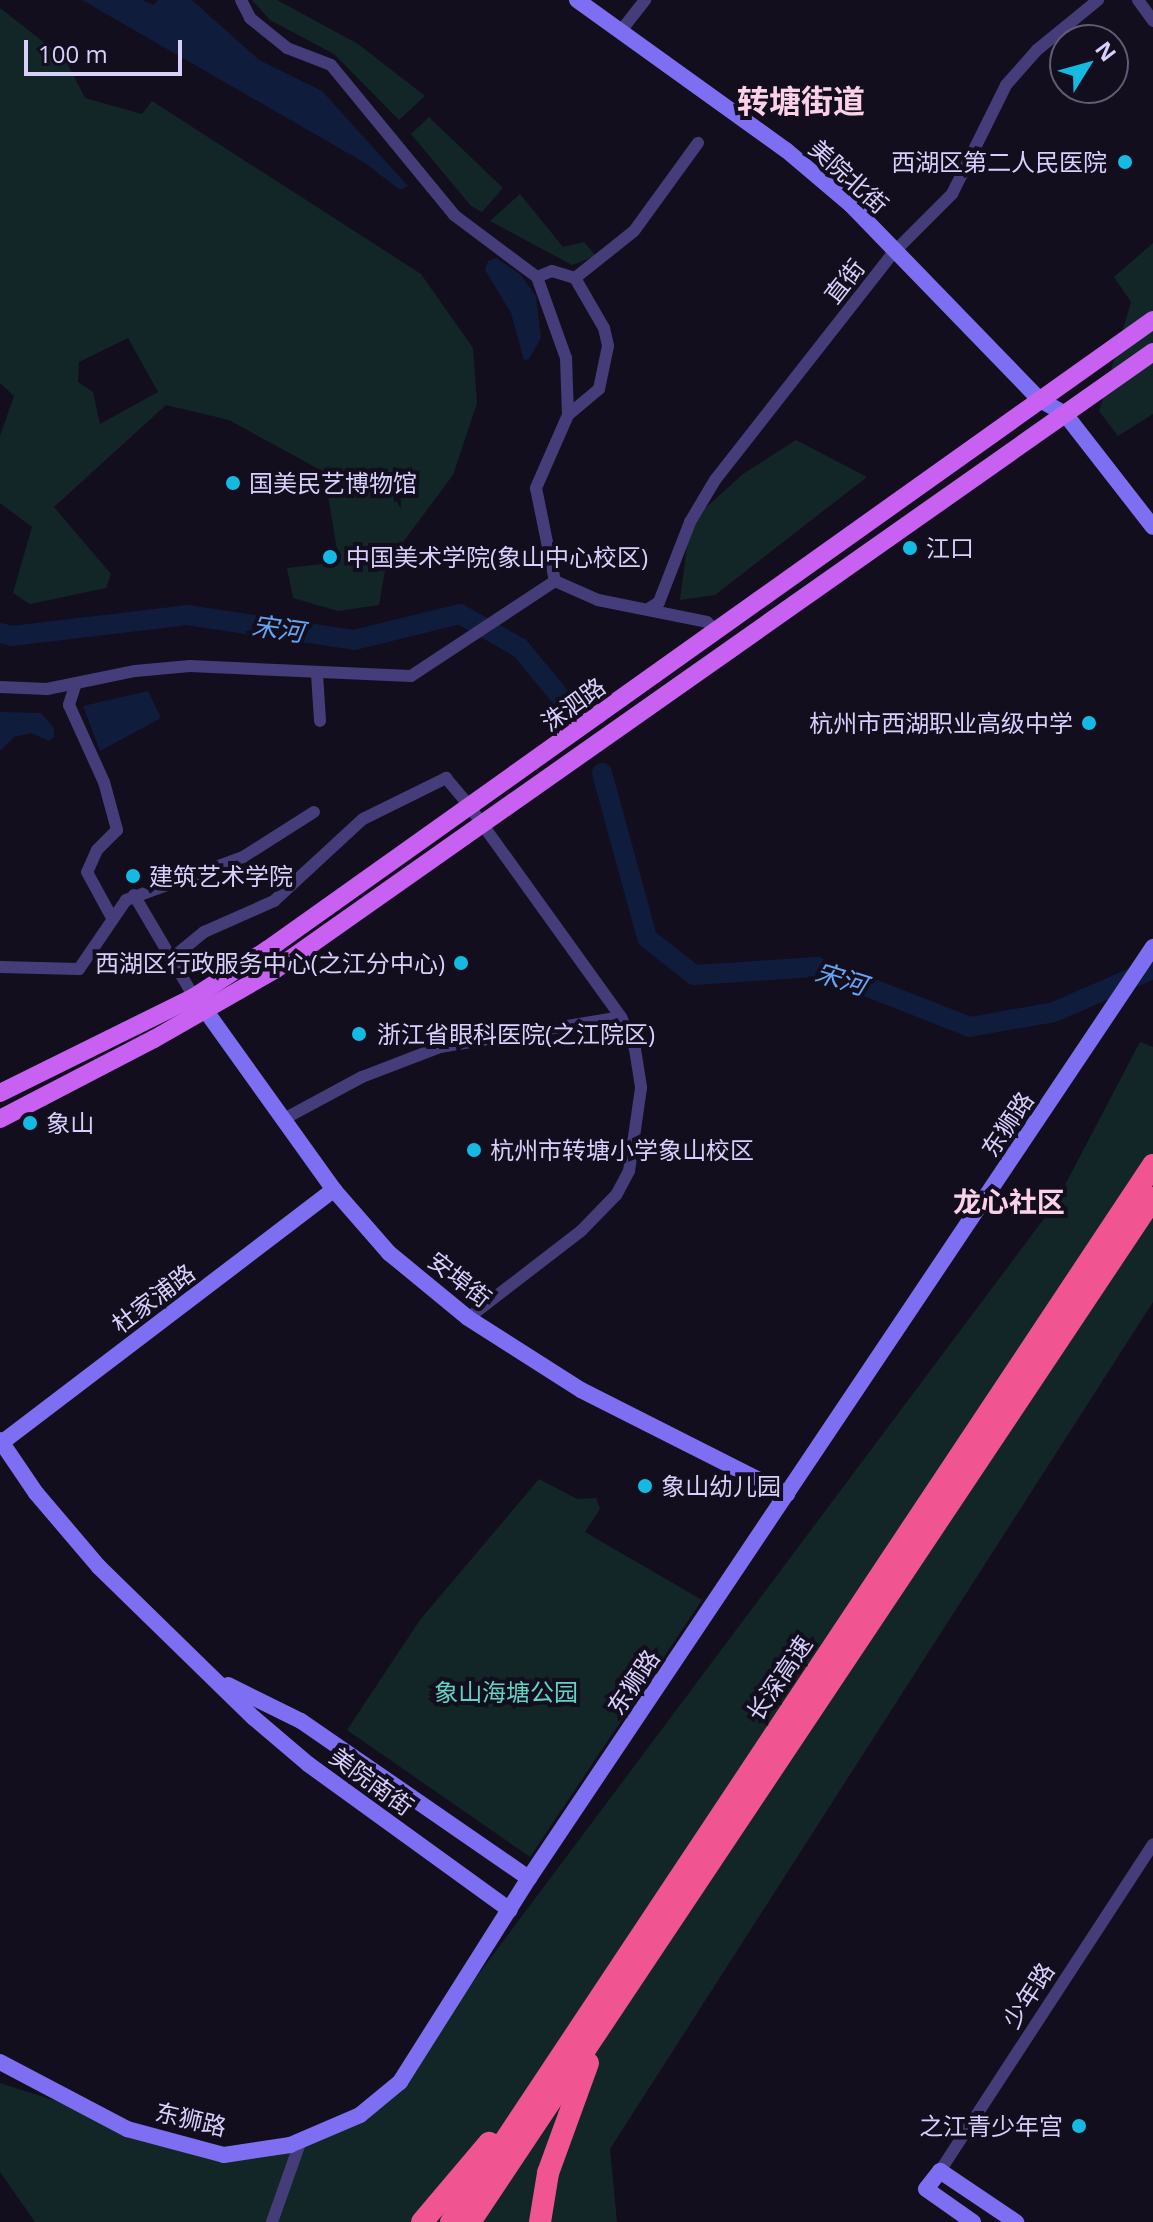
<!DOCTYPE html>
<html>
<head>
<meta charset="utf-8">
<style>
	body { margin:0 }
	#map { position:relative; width:1153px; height:2222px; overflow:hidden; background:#120e1e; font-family:"Open Sans","Noto Sans SC",sans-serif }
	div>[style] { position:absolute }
	.green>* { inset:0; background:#122627 }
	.water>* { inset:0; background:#0f1c3c }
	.river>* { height:20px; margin:-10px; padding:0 10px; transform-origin:10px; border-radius:10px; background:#0f1c3c }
	.street>* { height:12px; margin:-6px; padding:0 6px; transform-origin:6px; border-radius:6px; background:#453d79 }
	.secondary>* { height:16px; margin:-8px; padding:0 8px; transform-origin:8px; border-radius:8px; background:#7e6ff2 }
	.primary>* { height:18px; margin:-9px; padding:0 9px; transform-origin:9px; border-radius:9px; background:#c860f1 }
	.highway>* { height:22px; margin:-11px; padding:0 11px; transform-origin:11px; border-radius:11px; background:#f05591 }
	.dots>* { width:22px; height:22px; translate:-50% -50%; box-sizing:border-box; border:4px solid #120e1e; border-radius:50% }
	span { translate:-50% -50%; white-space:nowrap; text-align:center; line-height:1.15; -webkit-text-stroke:8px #120e1e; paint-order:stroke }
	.poi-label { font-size:24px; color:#d8cffb }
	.right { translate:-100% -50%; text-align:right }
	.left { translate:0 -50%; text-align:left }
	.street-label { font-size:24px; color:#d8cffb }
	.park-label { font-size:24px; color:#62d3c2 }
	.water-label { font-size:26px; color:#67a4f1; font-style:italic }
	.quarter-label { font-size:28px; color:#fbd1e8; font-weight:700 }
	.district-label { font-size:32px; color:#fbd1e8; font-weight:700 }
	.north { position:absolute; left:1049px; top:24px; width:80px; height:80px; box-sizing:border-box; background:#120e1e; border:2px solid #615b76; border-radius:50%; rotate:53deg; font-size:22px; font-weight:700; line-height:32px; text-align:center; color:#d8cffb }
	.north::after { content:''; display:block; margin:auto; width:28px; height:36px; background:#14bae2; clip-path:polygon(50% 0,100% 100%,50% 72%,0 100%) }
	.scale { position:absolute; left:24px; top:40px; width:158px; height:36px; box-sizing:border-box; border:4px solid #d8cffb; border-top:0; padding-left:10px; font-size:24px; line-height:28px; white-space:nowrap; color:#d8cffb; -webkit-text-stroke:6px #120e1e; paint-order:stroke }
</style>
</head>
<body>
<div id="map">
	<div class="green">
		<i style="clip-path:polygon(252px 0,277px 0,358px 44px,425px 96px,399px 120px,334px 54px,270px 20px)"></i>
		<i style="clip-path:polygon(evenodd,0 8px,65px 59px,85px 98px,142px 114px,152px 101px,421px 274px,473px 348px,477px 403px,453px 475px,386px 565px,379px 605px,338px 611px,293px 598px,287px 568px,339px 562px,324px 472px,229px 420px,166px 405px,54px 507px,111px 574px,106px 588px,30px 604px,13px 593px,32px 527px,0 503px,0 436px,14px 396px,0 383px,0 8px,128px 338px,158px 392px,100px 424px,93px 392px,78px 382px,79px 362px,128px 338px)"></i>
		<i style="clip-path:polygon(429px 117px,503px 188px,482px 212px,471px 206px,411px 134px)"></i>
		<i style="clip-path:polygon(520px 194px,563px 247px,584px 242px,596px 256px,572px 265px,490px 221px)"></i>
		<i style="clip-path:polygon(1153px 243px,1153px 414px,1118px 436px,1099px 411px,1131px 302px,1114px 277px)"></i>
		<i style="clip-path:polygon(796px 440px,867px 477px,715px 595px,680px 600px,690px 522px,743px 474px)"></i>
		<i style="clip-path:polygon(1140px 1042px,1153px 1047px,1153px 1302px,610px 2149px,617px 2222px,35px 2222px,0 2172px,0 2083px,224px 2155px,301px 2140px,360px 2115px,412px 2063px,1055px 1204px)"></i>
		<i style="clip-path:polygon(539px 1479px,577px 1499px,596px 1498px,600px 1509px,585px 1532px,702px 1600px,530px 1857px,347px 1730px,420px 1620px)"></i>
	</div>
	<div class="water">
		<i style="clip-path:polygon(82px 0,142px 0,153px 5px,158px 0,192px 0,259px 60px,322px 91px,408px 186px,400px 190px,365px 163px)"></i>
		<i style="clip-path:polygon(496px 258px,520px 274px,536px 296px,541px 338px,529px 359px,524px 360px,511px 313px,485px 270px,488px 261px)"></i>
		<i style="clip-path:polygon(148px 691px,161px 718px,100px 751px,83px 706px)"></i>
		<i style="clip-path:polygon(0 712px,41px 713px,54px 728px,54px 737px,49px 741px,31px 733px,14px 737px,0 751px)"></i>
	</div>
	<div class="river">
		<i style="left:0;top:633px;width:12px;rotate:14deg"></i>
		<i style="left:12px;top:636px;width:176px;rotate:-6.8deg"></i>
		<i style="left:187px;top:615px;width:169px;rotate:8.5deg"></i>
		<i style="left:354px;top:640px;width:109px;rotate:-13.8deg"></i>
		<i style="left:460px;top:614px;width:69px;rotate:29.5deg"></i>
		<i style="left:520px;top:648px;width:75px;rotate:50.4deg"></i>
		<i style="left:602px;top:773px;width:171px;rotate:74.7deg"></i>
		<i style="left:647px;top:938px;width:60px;rotate:38.2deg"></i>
		<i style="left:694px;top:975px;width:123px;rotate:-3.7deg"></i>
		<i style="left:817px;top:967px;width:164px;rotate:21.4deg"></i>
		<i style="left:970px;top:1027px;width:85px;rotate:-10.1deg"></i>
		<i style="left:1054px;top:1012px;width:108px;rotate:-23.5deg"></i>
	</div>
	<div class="street">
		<i style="left:241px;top:0;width:20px;rotate:63deg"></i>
		<i style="left:250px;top:18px;width:48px;rotate:39deg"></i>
		<i style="left:287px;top:48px;width:47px;rotate:21.1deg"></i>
		<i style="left:331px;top:65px;width:194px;rotate:50.6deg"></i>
		<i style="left:454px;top:215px;width:104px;rotate:36.8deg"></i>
		<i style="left:537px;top:277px;width:86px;rotate:70.3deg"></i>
		<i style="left:566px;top:358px;width:57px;rotate:88deg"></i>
		<i style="left:568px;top:415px;width:80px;rotate:113.7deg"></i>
		<i style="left:536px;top:488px;width:95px;rotate:78.5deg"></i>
		<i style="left:555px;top:581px;width:47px;rotate:23.8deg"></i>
		<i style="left:598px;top:600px;width:111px;rotate:11.4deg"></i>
		<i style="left:707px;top:622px;width:13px;rotate:45deg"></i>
		<i style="left:1138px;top:0;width:26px;rotate:54deg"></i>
		<i style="left:620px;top:32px;width:41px;rotate:-52deg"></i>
		<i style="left:537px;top:277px;width:16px;rotate:-22deg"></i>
		<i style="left:552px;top:271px;width:24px;rotate:17deg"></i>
		<i style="left:575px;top:278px;width:58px;rotate:59.9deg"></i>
		<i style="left:604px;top:328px;width:18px;rotate:77deg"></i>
		<i style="left:608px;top:346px;width:44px;rotate:101.8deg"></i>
		<i style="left:599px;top:389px;width:40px;rotate:140deg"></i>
		<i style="left:575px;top:278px;width:75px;rotate:-38.5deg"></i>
		<i style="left:634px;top:231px;width:109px;rotate:-54deg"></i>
		<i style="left:648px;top:609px;width:13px;rotate:-32deg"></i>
		<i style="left:659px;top:602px;width:86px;rotate:-68.8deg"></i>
		<i style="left:690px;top:522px;width:49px;rotate:-59.2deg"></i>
		<i style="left:715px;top:480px;width:290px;rotate:-51.9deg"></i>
		<i style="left:894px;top:252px;width:82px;rotate:-45deg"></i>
		<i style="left:952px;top:194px;width:122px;rotate:-63.6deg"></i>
		<i style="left:1006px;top:85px;width:47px;rotate:-48.5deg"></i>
		<i style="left:1037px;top:50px;width:79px;rotate:-39.3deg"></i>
		<i style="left:317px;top:674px;width:47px;rotate:86.3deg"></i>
		<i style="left:76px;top:683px;width:23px;rotate:108deg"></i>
		<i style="left:69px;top:705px;width:85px;rotate:65.6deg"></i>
		<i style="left:104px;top:782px;width:50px;rotate:74.8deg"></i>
		<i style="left:117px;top:830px;width:28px;rotate:135deg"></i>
		<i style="left:97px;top:850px;width:24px;rotate:114deg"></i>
		<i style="left:87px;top:872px;width:50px;rotate:61.4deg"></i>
		<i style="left:0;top:687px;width:47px;rotate:2.4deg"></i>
		<i style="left:47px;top:689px;width:90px;rotate:-11.6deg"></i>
		<i style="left:135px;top:671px;width:55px;rotate:-5.2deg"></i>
		<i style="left:190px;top:666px;width:221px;rotate:2.6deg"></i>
		<i style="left:411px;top:676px;width:173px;rotate:-33.4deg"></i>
		<i style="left:134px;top:895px;width:118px;rotate:59.5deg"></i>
		<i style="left:171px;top:959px;width:43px;rotate:-39.3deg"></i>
		<i style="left:204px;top:932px;width:77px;rotate:-23.9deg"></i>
		<i style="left:274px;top:901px;width:121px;rotate:-42.7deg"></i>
		<i style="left:363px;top:819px;width:93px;rotate:-26.3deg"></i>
		<i style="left:446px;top:778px;width:38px;rotate:50deg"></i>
		<i style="left:470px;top:807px;width:259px;rotate:54.3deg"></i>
		<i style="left:621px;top:1017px;width:35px;rotate:66deg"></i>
		<i style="left:635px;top:1049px;width:39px;rotate:81deg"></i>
		<i style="left:641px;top:1088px;width:84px;rotate:98.2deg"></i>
		<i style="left:629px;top:1171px;width:27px;rotate:118deg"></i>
		<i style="left:616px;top:1195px;width:50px;rotate:134.2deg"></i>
		<i style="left:581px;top:1231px;width:143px;rotate:142.4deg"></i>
		<i style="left:0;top:967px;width:79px;rotate:1.5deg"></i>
		<i style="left:79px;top:969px;width:83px;rotate:-55.7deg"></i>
		<i style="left:126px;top:900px;width:125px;rotate:-20.2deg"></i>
		<i style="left:243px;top:857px;width:84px;rotate:-32.4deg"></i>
		<i style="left:282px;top:1120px;width:91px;rotate:-28.3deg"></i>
		<i style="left:362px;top:1077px;width:84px;rotate:-21deg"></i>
		<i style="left:440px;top:1047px;width:183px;rotate:-9.4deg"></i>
		<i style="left:940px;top:2171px;width:390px;rotate:-56.9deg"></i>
		<i style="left:272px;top:2222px;width:87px;rotate:-70.5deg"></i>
	</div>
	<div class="secondary">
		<i style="left:577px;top:0;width:257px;rotate:35.7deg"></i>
		<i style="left:786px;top:150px;width:85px;rotate:40.2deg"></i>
		<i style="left:851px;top:205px;width:272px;rotate:45.9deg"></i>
		<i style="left:1040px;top:400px;width:29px;rotate:29deg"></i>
		<i style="left:1065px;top:414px;width:143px;rotate:52.1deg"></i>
		<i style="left:198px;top:1000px;width:234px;rotate:54.4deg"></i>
		<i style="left:334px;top:1190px;width:84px;rotate:48.9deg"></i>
		<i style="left:389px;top:1253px;width:102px;rotate:39.4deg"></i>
		<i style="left:468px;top:1318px;width:134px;rotate:32.5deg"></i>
		<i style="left:581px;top:1390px;width:231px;rotate:26.8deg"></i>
		<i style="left:0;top:1440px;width:64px;rotate:55.8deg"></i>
		<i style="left:36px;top:1493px;width:97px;rotate:49.6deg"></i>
		<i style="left:99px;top:1567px;width:216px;rotate:44.3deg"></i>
		<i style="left:254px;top:1718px;width:71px;rotate:40.4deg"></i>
		<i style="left:308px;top:1764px;width:249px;rotate:35.9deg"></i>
		<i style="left:0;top:1444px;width:420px;rotate:-37.3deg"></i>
		<i style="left:228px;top:1685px;width:81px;rotate:26.3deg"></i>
		<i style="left:301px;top:1721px;width:277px;rotate:34.6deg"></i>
		<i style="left:0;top:2062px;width:144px;rotate:27.8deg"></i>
		<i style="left:127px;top:2129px;width:100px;rotate:15deg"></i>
		<i style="left:224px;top:2155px;width:67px;rotate:-8.6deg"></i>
		<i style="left:290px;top:2145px;width:76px;rotate:-23.2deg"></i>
		<i style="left:360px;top:2115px;width:52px;rotate:-39.5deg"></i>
		<i style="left:400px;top:2082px;width:241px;rotate:-57.7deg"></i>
		<i style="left:529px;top:1878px;width:1121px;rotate:-56.17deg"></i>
		<i style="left:973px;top:2222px;width:57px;rotate:-144.9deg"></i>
		<i style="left:926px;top:2189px;width:23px;rotate:-52deg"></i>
		<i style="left:940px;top:2171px;width:92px;rotate:33.9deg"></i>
	</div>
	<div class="primary">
		<i style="left:0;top:1093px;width:216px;rotate:-26.3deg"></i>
		<i style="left:194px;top:997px;width:87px;rotate:-32.8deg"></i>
		<i style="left:267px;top:950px;width:1087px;rotate:-35.42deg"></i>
		<i style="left:0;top:1119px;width:174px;rotate:-27.5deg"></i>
		<i style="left:154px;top:1039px;width:141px;rotate:-29.8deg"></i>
		<i style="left:276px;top:969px;width:1072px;rotate:-35.13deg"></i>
	</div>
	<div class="highway">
		<i style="left:422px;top:2222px;width:104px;rotate:-49.7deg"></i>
		<i style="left:451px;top:2222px;width:1269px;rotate:-56.41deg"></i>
		<i style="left:470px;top:2222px;width:1231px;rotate:-56.3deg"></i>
		<i style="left:540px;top:2222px;width:50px;rotate:-80.7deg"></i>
		<i style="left:548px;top:2173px;width:117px;rotate:-70deg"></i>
	</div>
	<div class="dots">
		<i style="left:1125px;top:162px;background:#14bae2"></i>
		<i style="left:233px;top:483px;background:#14bae2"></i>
		<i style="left:910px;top:548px;background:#14bae2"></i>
		<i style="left:330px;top:557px;background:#14bae2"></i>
		<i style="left:1089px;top:723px;background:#14bae2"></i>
		<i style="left:133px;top:876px;background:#14bae2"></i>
		<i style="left:461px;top:963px;background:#14bae2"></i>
		<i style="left:359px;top:1034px;background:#14bae2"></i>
		<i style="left:30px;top:1123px;background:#14bae2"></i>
		<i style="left:474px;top:1150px;background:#14bae2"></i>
		<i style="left:645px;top:1486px;background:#14bae2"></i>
		<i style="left:1079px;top:2126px;background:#14bae2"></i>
	</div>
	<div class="poi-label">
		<span class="right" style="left:1107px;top:162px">西湖区第二人民医院</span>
		<span class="left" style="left:249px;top:483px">国美民艺博物馆</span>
		<span class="left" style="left:926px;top:548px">江口</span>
		<span class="left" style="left:346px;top:557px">中国美术学院(象山中心校区)</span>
		<span class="right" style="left:1073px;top:723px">杭州市西湖职业高级中学</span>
		<span class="left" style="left:149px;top:876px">建筑艺术学院</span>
		<span class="right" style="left:445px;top:963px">西湖区行政服务中心(之江分中心)</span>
		<span class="left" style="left:377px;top:1034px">浙江省眼科医院(之江院区)</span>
		<span class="left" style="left:46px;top:1123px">象山</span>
		<span class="left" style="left:490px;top:1150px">杭州市转塘小学象山校区</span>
		<span class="left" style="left:661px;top:1486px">象山幼儿园</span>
		<span class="right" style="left:1063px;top:2126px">之江青少年宫</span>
	</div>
	<div class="street-label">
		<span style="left:849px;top:176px;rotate:42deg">美院北街</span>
		<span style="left:844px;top:281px;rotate:-52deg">直街</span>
		<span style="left:573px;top:704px;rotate:-36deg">洙泗路</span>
		<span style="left:1007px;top:1124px;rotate:-56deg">东狮路</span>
		<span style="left:460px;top:1279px;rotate:38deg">安埠街</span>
		<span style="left:153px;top:1298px;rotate:-37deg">杜家浦路</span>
		<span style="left:779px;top:1678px;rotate:-56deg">长深高速</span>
		<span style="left:633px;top:1682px;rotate:-56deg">东狮路</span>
		<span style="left:372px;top:1781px;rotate:36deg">美院南街</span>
		<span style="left:1028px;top:1995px;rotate:-57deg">少年路</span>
		<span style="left:191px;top:2119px;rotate:13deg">东狮路</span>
	</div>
	<div class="park-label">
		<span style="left:506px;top:1692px">象山海塘公园</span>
	</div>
	<div class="water-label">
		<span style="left:278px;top:629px;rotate:8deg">宋河</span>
		<span style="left:841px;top:979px;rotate:17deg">宋河</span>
	</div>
	<div class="quarter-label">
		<span style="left:1009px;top:1201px">龙心社区</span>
	</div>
	<div class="district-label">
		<span style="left:801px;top:101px">转塘街道</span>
	</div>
	<div class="north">N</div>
	<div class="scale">100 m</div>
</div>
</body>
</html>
